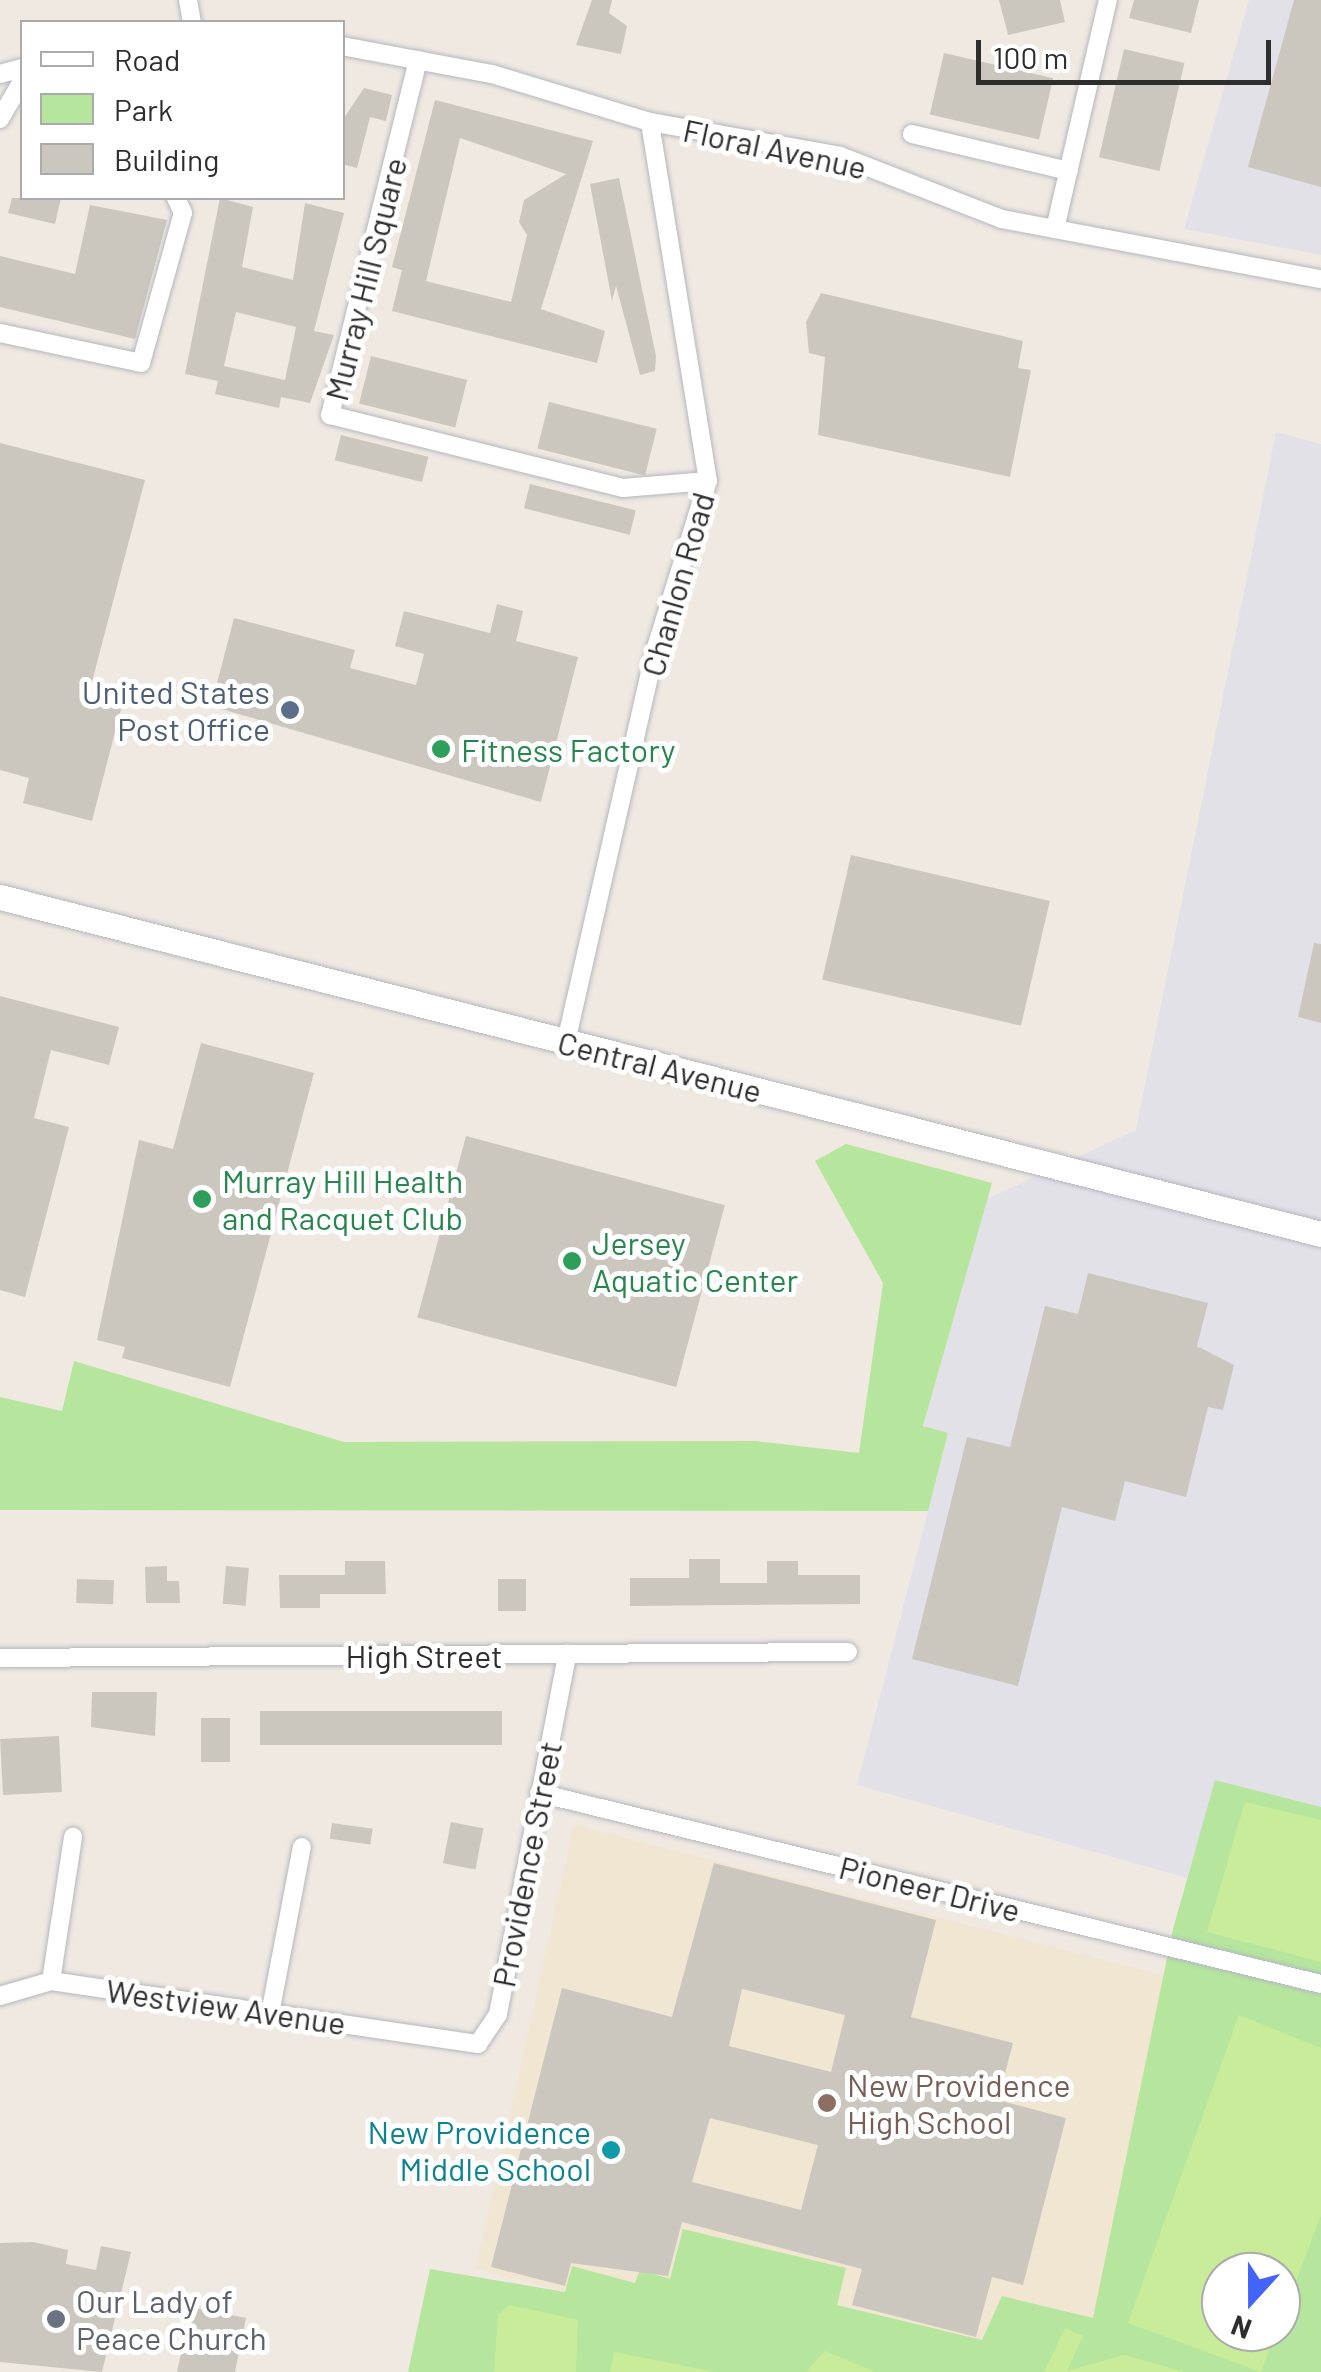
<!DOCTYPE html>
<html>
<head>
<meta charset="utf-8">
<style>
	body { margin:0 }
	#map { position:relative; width:1321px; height:2372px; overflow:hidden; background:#efe9e1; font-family:Barlow,sans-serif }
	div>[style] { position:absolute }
	.industrial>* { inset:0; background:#e3e1e8 }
	.education>* { inset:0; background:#f0e6d1 }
	.green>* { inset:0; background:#b6e59e }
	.pitch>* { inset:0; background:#c9ec9a }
	.building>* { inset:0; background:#cbc7bf; transform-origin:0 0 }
	.roads { filter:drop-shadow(0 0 2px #b4b7c1) drop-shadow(0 0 2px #b4b7c1) }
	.street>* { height:18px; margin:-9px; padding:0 9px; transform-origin:9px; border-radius:9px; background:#fff }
	.secondary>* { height:25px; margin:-12.5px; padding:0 12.5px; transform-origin:12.5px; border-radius:12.5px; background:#fff }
	.dots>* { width:28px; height:28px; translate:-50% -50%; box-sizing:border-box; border:5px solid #fff; border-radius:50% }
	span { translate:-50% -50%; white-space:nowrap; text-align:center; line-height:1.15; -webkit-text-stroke:10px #fff; paint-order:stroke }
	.street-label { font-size:32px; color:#2e2e2e }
	.service-label { font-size:32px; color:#4e5e75 }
	.right { translate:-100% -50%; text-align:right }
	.leisure-label { font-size:32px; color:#27864d }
	.left { translate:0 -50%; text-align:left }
	.education-label { font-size:32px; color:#785e54 }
	.culture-label { font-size:32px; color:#0d838f }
	.worship-label { font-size:32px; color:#5b616d }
	.legend { position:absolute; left:20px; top:20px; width:325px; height:180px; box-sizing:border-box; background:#fff; border:2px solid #ababab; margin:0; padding:12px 18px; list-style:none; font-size:30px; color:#2e2e2e }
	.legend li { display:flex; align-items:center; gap:20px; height:50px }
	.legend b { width:50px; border:2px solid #ababab }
	.north { position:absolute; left:1201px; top:2252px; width:100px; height:100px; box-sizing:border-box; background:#fff; border:2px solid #ababab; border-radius:50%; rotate:201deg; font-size:28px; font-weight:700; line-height:40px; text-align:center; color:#2e2e2e }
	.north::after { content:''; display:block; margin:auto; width:35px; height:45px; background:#4264fb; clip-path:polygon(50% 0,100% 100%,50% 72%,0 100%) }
	.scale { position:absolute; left:976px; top:40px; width:295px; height:45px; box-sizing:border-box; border:5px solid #2e2e2e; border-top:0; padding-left:12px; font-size:30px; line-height:35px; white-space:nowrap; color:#2e2e2e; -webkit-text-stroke:8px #fff; paint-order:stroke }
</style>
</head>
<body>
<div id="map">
	<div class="industrial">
		<i style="clip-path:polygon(1249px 0,1321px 0,1321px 255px,1184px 229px)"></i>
		<i style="clip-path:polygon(1276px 432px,1321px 444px,1321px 1807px,1216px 1780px,1187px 1878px,857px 1785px,948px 1434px,923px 1427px,987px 1199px,1136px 1130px)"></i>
	</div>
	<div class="education">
		<i style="clip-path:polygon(574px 1825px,1171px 1977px,1093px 2318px,1003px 2296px,983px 2341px,836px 2304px,846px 2269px,683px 2229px,671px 2279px,636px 2283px,572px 2266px,565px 2292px,476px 2269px)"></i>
	</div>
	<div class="green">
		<i style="clip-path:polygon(846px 1144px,992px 1183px,923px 1426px,948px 1433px,928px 1511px,0 1510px,0 1397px,62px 1411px,74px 1361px,344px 1442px,756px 1441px,859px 1453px,883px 1283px,815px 1161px)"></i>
		<i style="clip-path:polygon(evenodd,1215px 1780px,1321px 1807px,1321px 2372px,408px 2372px,430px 2269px,565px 2292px,572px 2266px,635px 2283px,640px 2270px,670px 2279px,683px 2229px,846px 2268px,837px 2305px,982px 2340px,1002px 2296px,1093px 2318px,1173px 1929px,1215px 1780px,1221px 2272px,1281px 2272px,1281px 2332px,1221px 2332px,1221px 2272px)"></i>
	</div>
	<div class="pitch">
		<i style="clip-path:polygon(1245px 1802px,1321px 1820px,1321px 1962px,1207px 1932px)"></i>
		<i style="clip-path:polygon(1239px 2015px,1321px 2048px,1321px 2215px,1281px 2320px,1281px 2272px,1221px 2272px,1221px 2332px,1276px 2332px,1261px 2372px,1128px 2323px)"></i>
		<i style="clip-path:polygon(509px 2305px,578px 2320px,576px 2372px,494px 2372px,498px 2315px)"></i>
		<i style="clip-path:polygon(1065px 2328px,1083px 2336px,1067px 2371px,1124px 2355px,1185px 2372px,1044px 2372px)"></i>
		<i style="clip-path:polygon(825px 2351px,875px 2372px,806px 2372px)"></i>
		<i style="clip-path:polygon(614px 2352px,715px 2372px,610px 2372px)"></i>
	</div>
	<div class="building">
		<i style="clip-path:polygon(592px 0,612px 0,609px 13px,627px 26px,621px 54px,576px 45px)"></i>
		<i style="clip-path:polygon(999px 0,1060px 0,1065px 22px,1008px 35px)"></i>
		<i style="clip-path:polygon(1134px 0,1199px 0,1191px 33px,1129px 18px)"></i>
		<i style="clip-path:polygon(1294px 0,1321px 0,1321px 187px,1248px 167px)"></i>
		<i style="left:1124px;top:49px;width:62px;height:111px;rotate:13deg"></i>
		<i style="left:944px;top:53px;width:112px;height:63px;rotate:13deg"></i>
		<i style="clip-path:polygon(364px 88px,392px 95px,386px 121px,370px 117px,357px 168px,342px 164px,342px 121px)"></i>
		<i style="clip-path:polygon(evenodd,435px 100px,593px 141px,541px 309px,605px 331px,597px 363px,392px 311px,402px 270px,392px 267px,435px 100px,460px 138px,566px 174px,524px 200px,519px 222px,527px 235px,511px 302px,426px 281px,460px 138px)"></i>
		<i style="clip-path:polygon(619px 178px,656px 356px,655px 371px,640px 375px,616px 286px,612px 301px,590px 184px)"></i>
		<i style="clip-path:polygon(12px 198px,61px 198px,55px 224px,8px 213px)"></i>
		<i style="clip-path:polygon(evenodd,220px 198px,253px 207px,242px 267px,293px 280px,305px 203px,344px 213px,314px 331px,334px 335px,310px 403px,281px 397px,279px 408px,215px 394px,218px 381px,185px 374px,220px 198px,236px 312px,296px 327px,285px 380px,224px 366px,236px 312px)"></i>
		<i style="clip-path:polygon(90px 205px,167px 220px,135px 339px,0 307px,0 256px,75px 274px)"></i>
		<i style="clip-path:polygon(821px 293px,1023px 341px,1018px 368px,1031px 370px,1010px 477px,818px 435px,825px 357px,809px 353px,806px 322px)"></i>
		<i style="left:371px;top:356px;width:99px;height:49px;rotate:14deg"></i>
		<i style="left:549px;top:402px;width:111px;height:48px;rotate:14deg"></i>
		<i style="left:341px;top:435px;width:90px;height:26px;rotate:14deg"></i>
		<i style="clip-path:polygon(0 443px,145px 480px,88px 697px,122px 705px,92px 821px,23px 803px,29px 778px,0 770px)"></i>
		<i style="left:530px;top:484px;width:109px;height:25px;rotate:14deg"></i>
		<i style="clip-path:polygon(497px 604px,523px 611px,516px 641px,578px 657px,541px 802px,211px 706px,234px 618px,355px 650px,350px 668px,416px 685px,424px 654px,395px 646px,404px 611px,490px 633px)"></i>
		<i style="left:851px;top:855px;width:204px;height:128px;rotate:13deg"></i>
		<i style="clip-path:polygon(1314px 943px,1321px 944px,1321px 1023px,1298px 1017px)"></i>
		<i style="clip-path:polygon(0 996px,119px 1027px,109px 1065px,51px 1050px,34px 1118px,69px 1127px,25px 1297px,0 1290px)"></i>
		<i style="clip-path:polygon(201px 1043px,314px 1073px,230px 1387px,122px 1358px,125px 1347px,97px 1340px,139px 1140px,173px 1149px)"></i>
		<i style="left:466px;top:1136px;width:268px;height:188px;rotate:15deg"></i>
		<i style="clip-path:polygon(1088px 1273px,1208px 1303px,1197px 1346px,1234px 1365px,1223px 1410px,1208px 1407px,1186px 1497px,1125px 1481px,1115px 1521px,1062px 1507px,1018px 1686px,912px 1659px,967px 1437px,1010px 1447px,1045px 1306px,1078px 1314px)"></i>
		<i style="clip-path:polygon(689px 1559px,720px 1559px,720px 1583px,767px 1583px,767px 1561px,798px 1561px,798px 1575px,860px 1575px,860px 1604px,630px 1606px,630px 1578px,689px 1578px)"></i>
		<i style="clip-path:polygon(345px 1561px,385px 1561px,386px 1594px,320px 1594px,320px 1608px,280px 1608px,279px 1575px,345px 1575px)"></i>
		<i style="clip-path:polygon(167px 1566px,167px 1581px,179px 1581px,180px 1603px,146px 1603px,145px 1567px)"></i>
		<i style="left:226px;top:1566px;width:23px;height:38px;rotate:5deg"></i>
		<i style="left:77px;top:1579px;width:37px;height:24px;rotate:2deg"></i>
		<i style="left:498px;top:1579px;width:28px;height:32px"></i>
		<i style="clip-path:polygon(92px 1692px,157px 1692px,155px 1736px,91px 1727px)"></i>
		<i style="left:502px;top:1711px;width:34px;height:242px;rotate:90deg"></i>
		<i style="left:201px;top:1718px;width:29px;height:44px"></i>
		<i style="left:59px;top:1736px;width:56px;height:59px;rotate:87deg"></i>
		<i style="left:451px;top:1822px;width:33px;height:42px;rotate:11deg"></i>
		<i style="left:332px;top:1823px;width:41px;height:16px;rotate:8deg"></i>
		<i style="clip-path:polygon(evenodd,714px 1863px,936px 1920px,911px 2017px,1013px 2043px,998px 2100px,1066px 2118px,1023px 2285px,992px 2277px,976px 2337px,852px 2305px,862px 2269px,682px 2222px,668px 2276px,571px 2263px,565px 2286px,491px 2267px,562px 1988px,672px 2017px,714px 1863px,742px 1989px,845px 2015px,831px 2072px,729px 2046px,742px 1989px,714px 1863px,710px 2118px,818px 2145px,801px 2210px,692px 2182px,710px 2118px)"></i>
		<i style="clip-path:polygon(33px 2242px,68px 2250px,66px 2264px,96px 2270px,101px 2246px,131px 2252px,102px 2372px,0 2362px,0 2243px)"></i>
		<i style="clip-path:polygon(191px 2307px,246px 2318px,235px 2372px,177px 2372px)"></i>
	</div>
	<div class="roads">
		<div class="street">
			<i style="left:188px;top:0;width:22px;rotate:80deg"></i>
			<i style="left:342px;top:46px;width:153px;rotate:10.6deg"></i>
			<i style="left:492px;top:74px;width:165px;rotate:16.9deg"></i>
			<i style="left:650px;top:122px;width:193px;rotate:10.1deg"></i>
			<i style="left:840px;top:156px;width:174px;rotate:21.3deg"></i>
			<i style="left:1002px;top:219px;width:325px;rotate:10.7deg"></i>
			<i style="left:418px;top:60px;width:366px;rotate:103.9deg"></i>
			<i style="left:330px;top:415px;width:302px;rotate:14deg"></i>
			<i style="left:623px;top:488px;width:85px;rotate:-4.7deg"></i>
			<i style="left:0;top:74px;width:23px;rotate:-15deg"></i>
			<i style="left:0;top:119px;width:44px;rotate:-59.9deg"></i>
			<i style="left:912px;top:134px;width:161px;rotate:13.3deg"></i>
			<i style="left:1055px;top:229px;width:235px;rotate:-77deg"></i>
			<i style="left:0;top:333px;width:144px;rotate:12deg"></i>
			<i style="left:141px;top:363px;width:156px;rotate:-74.4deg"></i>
			<i style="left:183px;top:213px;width:17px;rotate:-115deg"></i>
			<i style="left:566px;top:1042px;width:398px;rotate:-77.2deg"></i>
			<i style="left:654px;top:654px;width:181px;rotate:-72.7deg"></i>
			<i style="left:708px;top:481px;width:364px;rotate:-99.2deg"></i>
			<i style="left:0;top:1658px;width:848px;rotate:-0.41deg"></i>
			<i style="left:539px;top:1793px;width:805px;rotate:13.73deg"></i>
			<i style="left:51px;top:1981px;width:146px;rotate:-81.3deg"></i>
			<i style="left:0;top:1996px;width:53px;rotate:-16.4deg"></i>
			<i style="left:51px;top:1981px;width:432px;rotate:8.4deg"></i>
			<i style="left:478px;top:2044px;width:36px;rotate:-56deg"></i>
			<i style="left:498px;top:2014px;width:367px;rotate:-79.1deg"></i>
			<i style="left:270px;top:2014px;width:170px;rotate:-79.2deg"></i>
		</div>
		<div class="secondary">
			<i style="left:0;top:897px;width:1363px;rotate:14.31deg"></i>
		</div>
	</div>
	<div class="dots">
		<i style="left:290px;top:710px;background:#5c6f8a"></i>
		<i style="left:441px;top:749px;background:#2e9e5b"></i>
		<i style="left:202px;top:1199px;background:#2e9e5b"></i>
		<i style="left:572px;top:1261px;background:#2e9e5b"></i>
		<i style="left:827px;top:2103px;background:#8d6e63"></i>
		<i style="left:611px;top:2150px;background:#0f9aa8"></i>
		<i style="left:56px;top:2319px;background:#6b7280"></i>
	</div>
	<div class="street-label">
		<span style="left:775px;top:148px;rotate:12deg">Floral Avenue</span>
		<span style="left:365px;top:279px;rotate:-76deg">Murray Hill Square</span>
		<span style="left:677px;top:584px;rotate:-74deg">Chanlon Road</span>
		<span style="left:660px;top:1066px;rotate:14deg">Central Avenue</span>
		<span style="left:424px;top:1655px">High Street</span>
		<span style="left:526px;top:1864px;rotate:-79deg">Providence Street</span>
		<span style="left:930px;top:1888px;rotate:14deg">Pioneer Drive</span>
		<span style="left:226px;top:2006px;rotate:8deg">Westview Avenue</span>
	</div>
	<div class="service-label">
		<span class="right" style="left:270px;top:710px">United States<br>Post Office</span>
	</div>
	<div class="leisure-label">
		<span class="left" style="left:461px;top:749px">Fitness Factory</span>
		<span class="left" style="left:222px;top:1199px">Murray Hill Health<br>and Racquet Club</span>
		<span class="left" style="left:592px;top:1261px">Jersey<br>Aquatic Center</span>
	</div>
	<div class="education-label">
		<span class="left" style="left:847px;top:2103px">New Providence<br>High School</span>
	</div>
	<div class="culture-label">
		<span class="right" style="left:591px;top:2150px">New Providence<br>Middle School</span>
	</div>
	<div class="worship-label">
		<span class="left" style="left:76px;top:2319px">Our Lady of<br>Peace Church</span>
	</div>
	<ul class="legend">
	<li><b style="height:12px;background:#fff"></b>Road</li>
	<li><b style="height:28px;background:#b6e59e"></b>Park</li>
	<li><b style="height:28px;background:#cbc7bf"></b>Building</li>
	</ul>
	<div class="north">N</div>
	<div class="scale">100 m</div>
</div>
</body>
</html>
